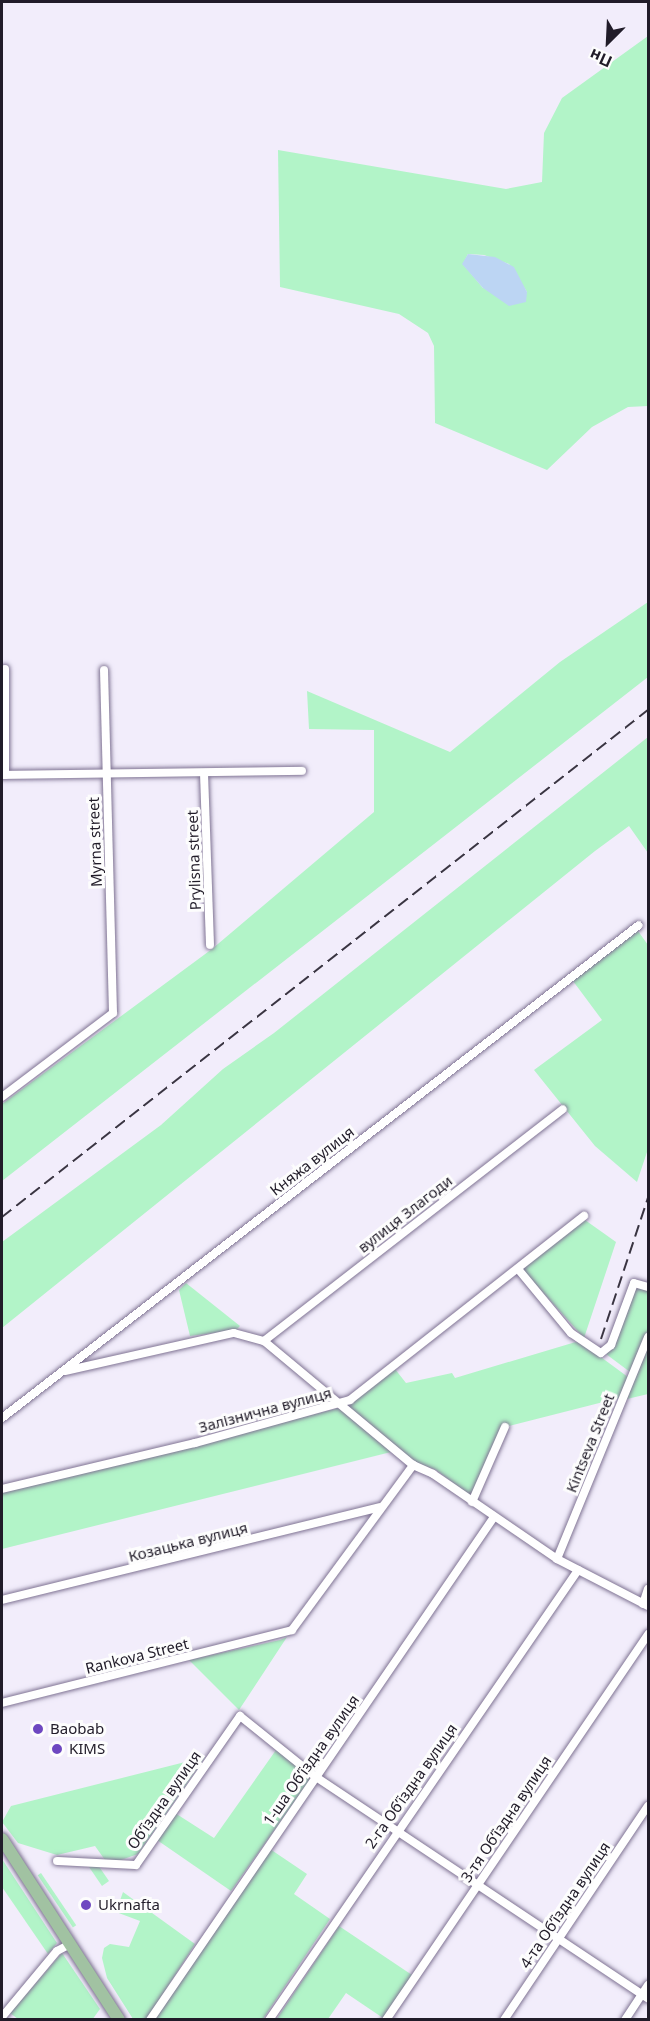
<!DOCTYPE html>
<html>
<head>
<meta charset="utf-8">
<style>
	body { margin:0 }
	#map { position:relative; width:650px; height:2021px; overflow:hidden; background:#f2edfb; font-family:"Noto Sans",sans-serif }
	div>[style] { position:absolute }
	.green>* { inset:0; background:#b2f4c8; transform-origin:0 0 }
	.water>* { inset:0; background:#bcd5f3 }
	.roads { filter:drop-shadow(0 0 2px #7f7393) drop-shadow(0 0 2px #7f7393) }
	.street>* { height:8px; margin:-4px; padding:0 4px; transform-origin:4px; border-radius:4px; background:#fff }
	.primary>* { height:12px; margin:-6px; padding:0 6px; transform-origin:6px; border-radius:6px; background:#a1c2a2 }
	.rail>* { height:2px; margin-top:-1px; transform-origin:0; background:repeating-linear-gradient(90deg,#393441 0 12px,transparent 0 18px) }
	.dots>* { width:16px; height:16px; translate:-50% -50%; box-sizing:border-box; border:3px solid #fdfdfd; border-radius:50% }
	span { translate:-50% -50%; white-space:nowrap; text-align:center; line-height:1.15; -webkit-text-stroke:6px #fdfdfd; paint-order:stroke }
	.street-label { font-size:15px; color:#211c29 }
	.poi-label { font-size:15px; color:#211c29 }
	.left { translate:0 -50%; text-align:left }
	.frame { position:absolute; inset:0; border:3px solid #211c29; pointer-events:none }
	.north { position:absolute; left:578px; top:12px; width:60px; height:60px; -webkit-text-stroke:4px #fdfdfd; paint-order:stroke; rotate:204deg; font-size:16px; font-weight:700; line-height:24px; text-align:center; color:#211c29 }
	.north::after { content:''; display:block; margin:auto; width:21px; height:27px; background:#211c29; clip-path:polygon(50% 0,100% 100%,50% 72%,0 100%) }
</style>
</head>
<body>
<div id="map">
	<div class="green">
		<i style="clip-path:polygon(evenodd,648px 36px,648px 406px,628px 407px,592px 427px,547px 470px,435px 423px,434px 346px,428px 333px,399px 314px,280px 287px,278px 150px,506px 189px,542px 182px,544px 133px,562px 98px,648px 36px,468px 254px,484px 255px,509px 264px,527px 292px,483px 288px,463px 264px,468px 254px)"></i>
		<i style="clip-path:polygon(648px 602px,648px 677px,2px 1181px,2px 1104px,212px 949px,374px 812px,374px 730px,309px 729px,307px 691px,450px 752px,560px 662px)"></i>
		<i style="clip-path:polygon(648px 737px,648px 853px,629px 826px,595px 851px,2px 1328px,2px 1242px,161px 1125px,223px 1069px,274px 1033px)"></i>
		<i style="clip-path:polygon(638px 931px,648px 945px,648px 1149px,637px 1182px,595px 1146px,534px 1070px,602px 1020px,573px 981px)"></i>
		<i style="clip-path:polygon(585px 1220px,616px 1242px,584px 1338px,522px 1269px)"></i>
		<i style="clip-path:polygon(186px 1283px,240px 1326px,236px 1330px,190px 1336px,179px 1290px)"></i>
		<i style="clip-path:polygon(636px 1287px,648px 1290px,648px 1329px,630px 1372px,606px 1354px,614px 1348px)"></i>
		<i style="clip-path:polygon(579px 1341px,628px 1377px,619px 1398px,501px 1428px,471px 1496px,436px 1470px,415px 1462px,347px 1405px,395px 1369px,406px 1383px,452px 1373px,455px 1378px)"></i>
		<i style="clip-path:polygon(648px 1347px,648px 1394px,627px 1399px)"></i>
		<i style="clip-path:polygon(339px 1408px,391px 1452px,2px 1549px,2px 1493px)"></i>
		<i style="clip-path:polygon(287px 1637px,239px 1710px,189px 1660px,280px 1640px)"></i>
		<i style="clip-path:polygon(276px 1750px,312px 1777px,231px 1891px,157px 1840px,175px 1813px,214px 1838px)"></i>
		<i style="clip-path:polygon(205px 1757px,138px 1854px,121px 1860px,105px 1860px,95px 1846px,57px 1855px,18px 1843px,2px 1822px,11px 1806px)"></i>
		<i style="clip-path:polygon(270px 1849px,307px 1874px,294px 1894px,330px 1919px,263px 2019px,154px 2020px)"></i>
		<i style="clip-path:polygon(2px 1859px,57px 1943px,48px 1954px,2px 1887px)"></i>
		<i style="clip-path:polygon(98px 1865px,109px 1881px,102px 1886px,89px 1867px)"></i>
		<i style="left:41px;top:1873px;width:63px;height:4px;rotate:56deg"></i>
		<i style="clip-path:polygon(123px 1892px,195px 1944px,147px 2019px,133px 2019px,107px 1978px,102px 1958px,104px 1948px,110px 1944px,129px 1947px,140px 1921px,116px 1912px)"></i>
		<i style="clip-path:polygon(339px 1926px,412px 1975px,383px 2018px,346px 1993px,328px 2019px,276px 2020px)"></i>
		<i style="clip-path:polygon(62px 1953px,100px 2009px,92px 2020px,18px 2019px,10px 2013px)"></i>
	</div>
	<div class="water">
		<i style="clip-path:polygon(468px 254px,495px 257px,514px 267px,527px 292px,526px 302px,509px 306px,483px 288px,462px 264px)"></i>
	</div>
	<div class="roads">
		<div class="street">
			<i style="left:5px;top:669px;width:106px;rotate:90deg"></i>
			<i style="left:204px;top:773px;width:172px;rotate:88deg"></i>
			<i style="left:2px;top:775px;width:300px;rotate:-0.8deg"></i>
			<i style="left:2px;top:1097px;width:139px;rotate:-37.1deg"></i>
			<i style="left:113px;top:1013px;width:343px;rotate:-91.5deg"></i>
			<i style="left:518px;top:1269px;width:83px;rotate:50.4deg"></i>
			<i style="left:571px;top:1333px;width:36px;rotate:34deg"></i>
			<i style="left:601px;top:1353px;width:13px;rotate:-39deg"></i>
			<i style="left:611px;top:1345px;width:66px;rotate:-69.6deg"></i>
			<i style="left:634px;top:1283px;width:15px;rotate:16deg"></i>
			<i style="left:264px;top:1341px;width:378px;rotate:-37.8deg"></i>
			<i style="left:65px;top:1371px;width:173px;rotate:-12.7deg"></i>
			<i style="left:234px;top:1333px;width:31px;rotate:15deg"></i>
			<i style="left:264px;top:1341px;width:194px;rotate:39.8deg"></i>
			<i style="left:413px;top:1465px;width:22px;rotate:24deg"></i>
			<i style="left:433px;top:1474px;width:150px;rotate:34.4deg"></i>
			<i style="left:557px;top:1559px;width:102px;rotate:27.3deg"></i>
			<i style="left:2px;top:1418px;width:805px;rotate:-37.74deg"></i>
			<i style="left:2px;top:1489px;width:198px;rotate:-13.4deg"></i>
			<i style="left:195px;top:1443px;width:161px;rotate:-15.5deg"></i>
			<i style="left:350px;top:1400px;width:298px;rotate:-38.2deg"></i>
			<i style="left:472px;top:1502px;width:82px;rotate:-66.3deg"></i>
			<i style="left:557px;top:1559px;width:240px;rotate:-67.7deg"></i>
			<i style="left:2px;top:1600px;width:389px;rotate:-13.8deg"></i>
			<i style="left:643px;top:1604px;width:16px;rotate:-72deg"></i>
			<i style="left:2px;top:1703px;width:299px;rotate:-14.1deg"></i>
			<i style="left:292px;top:1630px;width:205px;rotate:-53.7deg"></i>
			<i style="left:57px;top:1861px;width:79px;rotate:2.9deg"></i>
			<i style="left:136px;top:1865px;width:182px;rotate:-55.1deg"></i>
			<i style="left:240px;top:1716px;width:97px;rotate:38.8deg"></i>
			<i style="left:316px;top:1777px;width:399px;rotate:33.7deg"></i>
			<i style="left:2px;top:2017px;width:86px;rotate:-50.2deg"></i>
			<i style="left:57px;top:1951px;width:15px;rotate:-28deg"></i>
			<i style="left:150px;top:2020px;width:609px;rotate:-55.63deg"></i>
			<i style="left:269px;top:2020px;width:546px;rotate:-55.52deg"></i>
			<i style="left:386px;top:2020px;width:467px;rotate:-55.8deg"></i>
			<i style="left:504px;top:2020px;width:258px;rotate:-56.1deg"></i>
			<i style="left:625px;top:2020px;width:42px;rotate:-56.7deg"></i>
		</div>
		<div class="primary">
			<i style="left:2px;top:1839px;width:216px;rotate:57.1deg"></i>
		</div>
	</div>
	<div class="rail">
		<i style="left:2px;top:1217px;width:821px;rotate:-38.13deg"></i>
		<i style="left:601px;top:1339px;width:149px;rotate:-71.6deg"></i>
	</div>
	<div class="dots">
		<i style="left:38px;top:1729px;background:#6e48c1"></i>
		<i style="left:57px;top:1749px;background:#6e48c1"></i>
		<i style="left:86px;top:1905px;background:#6e48c1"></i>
	</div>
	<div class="street-label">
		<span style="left:95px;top:842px;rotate:-92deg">Myrna street</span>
		<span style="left:194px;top:860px;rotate:-92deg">Prylisna street</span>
		<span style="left:312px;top:1161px;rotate:-38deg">Княжа вулиця</span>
		<span style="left:405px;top:1214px;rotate:-38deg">вулиця Злагоди</span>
		<span style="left:265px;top:1410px;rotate:-15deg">Залізнична вулиця</span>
		<span style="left:590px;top:1443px;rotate:-68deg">Kintseva Street</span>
		<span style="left:188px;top:1542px;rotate:-14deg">Козацька вулиця</span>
		<span style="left:137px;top:1656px;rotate:-14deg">Rankova Street</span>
		<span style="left:311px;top:1760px;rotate:-55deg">1-ша Обʼїздна вулиця</span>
		<span style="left:411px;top:1786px;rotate:-55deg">2-га Обʼїздна вулиця</span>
		<span style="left:164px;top:1800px;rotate:-55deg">Обʼїздна вулиця</span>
		<span style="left:506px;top:1819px;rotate:-56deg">3-тя Обʼїздна вулиця</span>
		<span style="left:565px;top:1905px;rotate:-56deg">4-та Обʼїздна вулиця</span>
	</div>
	<div class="poi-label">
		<span class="left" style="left:50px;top:1729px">Baobab</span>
		<span class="left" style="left:69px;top:1749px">KIMS</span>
		<span class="left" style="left:98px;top:1905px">Ukrnafta</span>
	</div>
	<div class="frame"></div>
	<div class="north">Пн</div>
</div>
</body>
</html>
